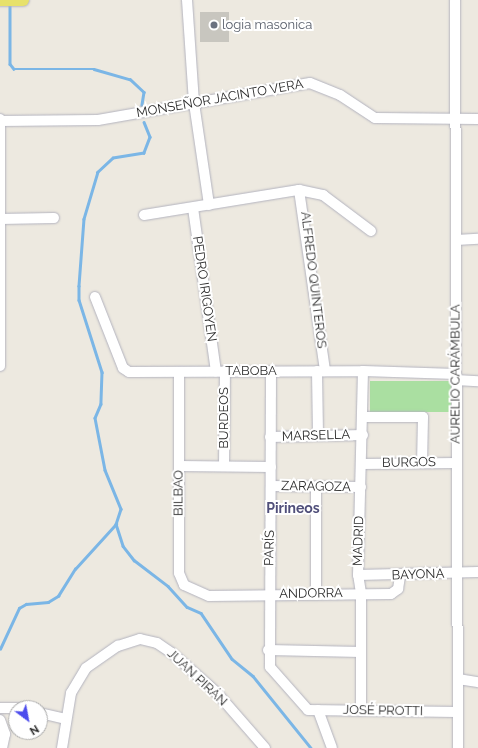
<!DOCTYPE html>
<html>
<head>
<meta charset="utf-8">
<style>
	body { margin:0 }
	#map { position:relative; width:478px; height:748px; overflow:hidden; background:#ede9e0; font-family:Raleway,sans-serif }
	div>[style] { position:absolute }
	.green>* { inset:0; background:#aadfa1; transform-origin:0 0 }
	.stream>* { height:2.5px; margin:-1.25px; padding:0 1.25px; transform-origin:1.25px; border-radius:1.25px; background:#7bb6e6 }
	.building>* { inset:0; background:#c8c6bf; transform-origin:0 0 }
	.roads { filter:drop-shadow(0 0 1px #b3b3be) drop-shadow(0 0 1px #b3b3be) }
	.minor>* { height:10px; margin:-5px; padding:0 5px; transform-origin:5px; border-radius:5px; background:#fff }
	.major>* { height:12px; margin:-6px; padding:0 6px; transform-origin:6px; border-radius:6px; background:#e7e16b }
	.dots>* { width:11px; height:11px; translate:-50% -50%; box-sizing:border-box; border:2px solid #fff; border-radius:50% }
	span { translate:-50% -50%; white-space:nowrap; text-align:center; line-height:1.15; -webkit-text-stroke:4px #fff; paint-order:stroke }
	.worship-label { font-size:13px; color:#5b616d }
	.left { translate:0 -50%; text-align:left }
	.street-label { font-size:13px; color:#2c2c2c }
	.neighbourhood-label { font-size:14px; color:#504f7a; font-weight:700 }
	.north { position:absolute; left:8px; top:700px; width:40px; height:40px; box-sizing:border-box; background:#fff; border:1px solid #ababab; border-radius:50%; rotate:148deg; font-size:11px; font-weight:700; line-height:16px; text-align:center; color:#2c2c2c }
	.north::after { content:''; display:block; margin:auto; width:14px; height:18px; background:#4d4ded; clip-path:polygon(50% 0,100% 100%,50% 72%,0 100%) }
</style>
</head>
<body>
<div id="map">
	<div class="green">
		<i style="left:451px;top:381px;width:31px;height:81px;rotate:90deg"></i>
	</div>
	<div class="stream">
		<i style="left:10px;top:3px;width:61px;rotate:90deg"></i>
		<i style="left:10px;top:64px;width:6px;rotate:51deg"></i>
		<i style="left:14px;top:69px;width:80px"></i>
		<i style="left:94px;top:69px;width:37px;rotate:16deg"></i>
		<i style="left:130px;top:79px;width:19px;rotate:43deg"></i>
		<i style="left:144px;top:92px;width:13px;rotate:99deg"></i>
		<i style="left:144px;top:122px;width:16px;rotate:68deg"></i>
		<i style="left:150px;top:137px;width:17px;rotate:111deg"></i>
		<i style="left:144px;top:153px;width:31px;rotate:171deg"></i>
		<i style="left:113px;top:158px;width:21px;rotate:137deg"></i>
		<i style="left:98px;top:172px;width:49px;rotate:106.6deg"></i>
		<i style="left:84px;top:219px;width:67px;rotate:94.3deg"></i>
		<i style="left:79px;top:286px;width:14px;rotate:90deg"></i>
		<i style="left:79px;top:300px;width:76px;rotate:72.3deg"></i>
		<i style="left:102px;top:372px;width:32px;rotate:92deg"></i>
		<i style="left:101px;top:404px;width:15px;rotate:113deg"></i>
		<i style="left:95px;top:418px;width:53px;rotate:79.1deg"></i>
		<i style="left:105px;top:470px;width:42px;rotate:67.7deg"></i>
		<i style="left:121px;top:509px;width:16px;rotate:108deg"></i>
		<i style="left:116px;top:524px;width:23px;rotate:72deg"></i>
		<i style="left:123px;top:546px;width:18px;rotate:52deg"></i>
		<i style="left:134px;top:560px;width:43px;rotate:37.4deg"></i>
		<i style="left:168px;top:586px;width:28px;rotate:48deg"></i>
		<i style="left:187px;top:607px;width:15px;rotate:23deg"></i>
		<i style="left:201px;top:613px;width:55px;rotate:56deg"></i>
		<i style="left:232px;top:659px;width:27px;rotate:39deg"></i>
		<i style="left:253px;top:676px;width:92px;rotate:51.1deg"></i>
		<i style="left:0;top:649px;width:45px;rotate:-65.1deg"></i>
		<i style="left:19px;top:608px;width:8px;rotate:-30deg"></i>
		<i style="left:26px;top:604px;width:22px;rotate:-5deg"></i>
		<i style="left:48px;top:602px;width:12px;rotate:-31deg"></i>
		<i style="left:58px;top:596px;width:32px;rotate:-58deg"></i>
		<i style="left:75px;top:569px;width:61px;rotate:-47.7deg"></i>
	</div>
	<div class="building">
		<i style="left:200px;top:12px;width:29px;height:30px"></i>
	</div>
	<div class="roads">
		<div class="minor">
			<i style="left:187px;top:0;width:103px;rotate:86.1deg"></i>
			<i style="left:194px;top:103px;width:103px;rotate:81.6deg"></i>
			<i style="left:455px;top:0;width:748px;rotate:89.77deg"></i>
			<i style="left:0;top:119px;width:247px;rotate:90deg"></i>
			<i style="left:0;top:121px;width:98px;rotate:-0.6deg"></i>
			<i style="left:98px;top:120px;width:215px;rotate:-9.9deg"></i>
			<i style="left:310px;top:83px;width:32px;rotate:22deg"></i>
			<i style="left:340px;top:95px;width:42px;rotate:33.3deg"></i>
			<i style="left:375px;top:118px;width:103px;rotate:0.6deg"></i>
			<i style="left:299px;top:190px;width:183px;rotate:81.8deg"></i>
			<i style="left:193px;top:208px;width:165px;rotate:82deg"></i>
			<i style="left:144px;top:215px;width:157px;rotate:-9.2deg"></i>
			<i style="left:299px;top:190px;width:25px;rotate:12deg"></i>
			<i style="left:323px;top:195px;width:60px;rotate:36.9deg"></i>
			<i style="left:0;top:219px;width:54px;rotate:-1.1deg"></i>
			<i style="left:456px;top:240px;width:22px;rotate:-3deg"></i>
			<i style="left:95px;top:297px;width:76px;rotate:68.5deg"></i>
			<i style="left:123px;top:368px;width:7px;rotate:34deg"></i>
			<i style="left:129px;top:372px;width:234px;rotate:-0.2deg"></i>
			<i style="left:363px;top:371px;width:93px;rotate:1.8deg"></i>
			<i style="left:271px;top:371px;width:296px;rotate:90.2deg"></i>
			<i style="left:270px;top:667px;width:57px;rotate:48.5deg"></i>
			<i style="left:308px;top:710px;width:149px;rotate:0.8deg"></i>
			<i style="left:317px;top:371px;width:65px;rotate:89.1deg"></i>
			<i style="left:179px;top:372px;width:201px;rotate:90deg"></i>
			<i style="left:179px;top:573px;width:13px;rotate:67deg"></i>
			<i style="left:184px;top:585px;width:27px;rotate:24deg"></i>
			<i style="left:209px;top:596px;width:182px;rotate:-0.6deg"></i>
			<i style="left:391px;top:594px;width:9px;rotate:-36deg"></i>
			<i style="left:398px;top:589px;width:13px;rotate:-81deg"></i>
			<i style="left:456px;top:380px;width:22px;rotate:3deg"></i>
			<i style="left:363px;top:417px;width:60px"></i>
			<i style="left:423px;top:417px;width:46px;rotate:91.2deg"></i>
			<i style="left:270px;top:437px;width:93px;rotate:-1.2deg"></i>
			<i style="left:362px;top:464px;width:94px;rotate:-0.6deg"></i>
			<i style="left:179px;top:466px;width:92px;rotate:0.6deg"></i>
			<i style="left:224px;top:466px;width:95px;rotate:-89.4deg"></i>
			<i style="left:271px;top:486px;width:90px;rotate:0.6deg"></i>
			<i style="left:316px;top:487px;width:108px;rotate:90deg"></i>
			<i style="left:358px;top:575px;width:120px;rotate:-1.4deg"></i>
			<i style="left:268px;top:650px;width:93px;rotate:1.2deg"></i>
			<i style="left:458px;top:679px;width:20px;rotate:9deg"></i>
			<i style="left:0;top:708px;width:28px"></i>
			<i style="left:318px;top:710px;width:40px;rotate:69.8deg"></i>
			<i style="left:361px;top:711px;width:118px;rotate:-90deg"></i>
			<i style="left:361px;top:593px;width:18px;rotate:-99deg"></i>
			<i style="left:358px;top:575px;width:204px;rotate:-88.6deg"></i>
			<i style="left:40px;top:713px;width:26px;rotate:13deg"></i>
			<i style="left:0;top:720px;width:15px;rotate:70deg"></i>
			<i style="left:5px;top:734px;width:14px;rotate:102deg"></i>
			<i style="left:62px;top:748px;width:56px;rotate:-80.7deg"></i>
			<i style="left:71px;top:693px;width:29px;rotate:-59deg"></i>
			<i style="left:86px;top:668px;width:39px;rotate:-35deg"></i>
			<i style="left:118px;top:646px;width:23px;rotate:-18deg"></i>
			<i style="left:140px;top:639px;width:17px;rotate:13deg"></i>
			<i style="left:157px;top:643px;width:18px;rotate:34deg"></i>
			<i style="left:172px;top:653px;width:60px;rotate:41.6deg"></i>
			<i style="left:217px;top:693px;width:73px;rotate:48.9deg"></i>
		</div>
		<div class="major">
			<i style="left:0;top:0;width:23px"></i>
		</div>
	</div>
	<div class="dots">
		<i style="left:214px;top:25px;background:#6b7280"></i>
	</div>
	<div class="worship-label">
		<span class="left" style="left:222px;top:25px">logia masonica</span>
	</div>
	<div class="street-label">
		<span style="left:220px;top:99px;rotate:-10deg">MONSEÑOR JACINTO VERA</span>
		<span style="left:313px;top:280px;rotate:83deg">ALFREDO QUINTEROS</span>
		<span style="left:204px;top:289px;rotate:82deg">PEDRO IRIGOYEN</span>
		<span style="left:251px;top:371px">TABOBA</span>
		<span style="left:456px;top:374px;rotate:-90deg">AURELIO CARÁMBULA</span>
		<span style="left:224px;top:418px;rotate:-90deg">BURDEOS</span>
		<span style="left:316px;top:436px;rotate:-2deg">MARSELLA</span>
		<span style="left:409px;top:463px;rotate:-1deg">BURGOS</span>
		<span style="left:316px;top:487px;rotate:1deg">ZARAGOZA</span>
		<span style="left:179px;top:493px;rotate:-90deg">BILBAO</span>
		<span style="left:359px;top:541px;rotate:-88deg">MADRID</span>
		<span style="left:270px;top:548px;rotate:-89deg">PARÍS</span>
		<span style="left:418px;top:575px;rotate:-2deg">BAYONA</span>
		<span style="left:311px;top:594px;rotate:-1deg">ANDORRA</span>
		<span style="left:197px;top:678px;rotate:43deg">JUAN PIRÁN</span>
		<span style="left:383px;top:711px;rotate:1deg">JOSÉ PROTTI</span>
	</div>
	<div class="neighbourhood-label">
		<span style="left:293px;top:508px">Pirineos</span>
	</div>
	<div class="north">N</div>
</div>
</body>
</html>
